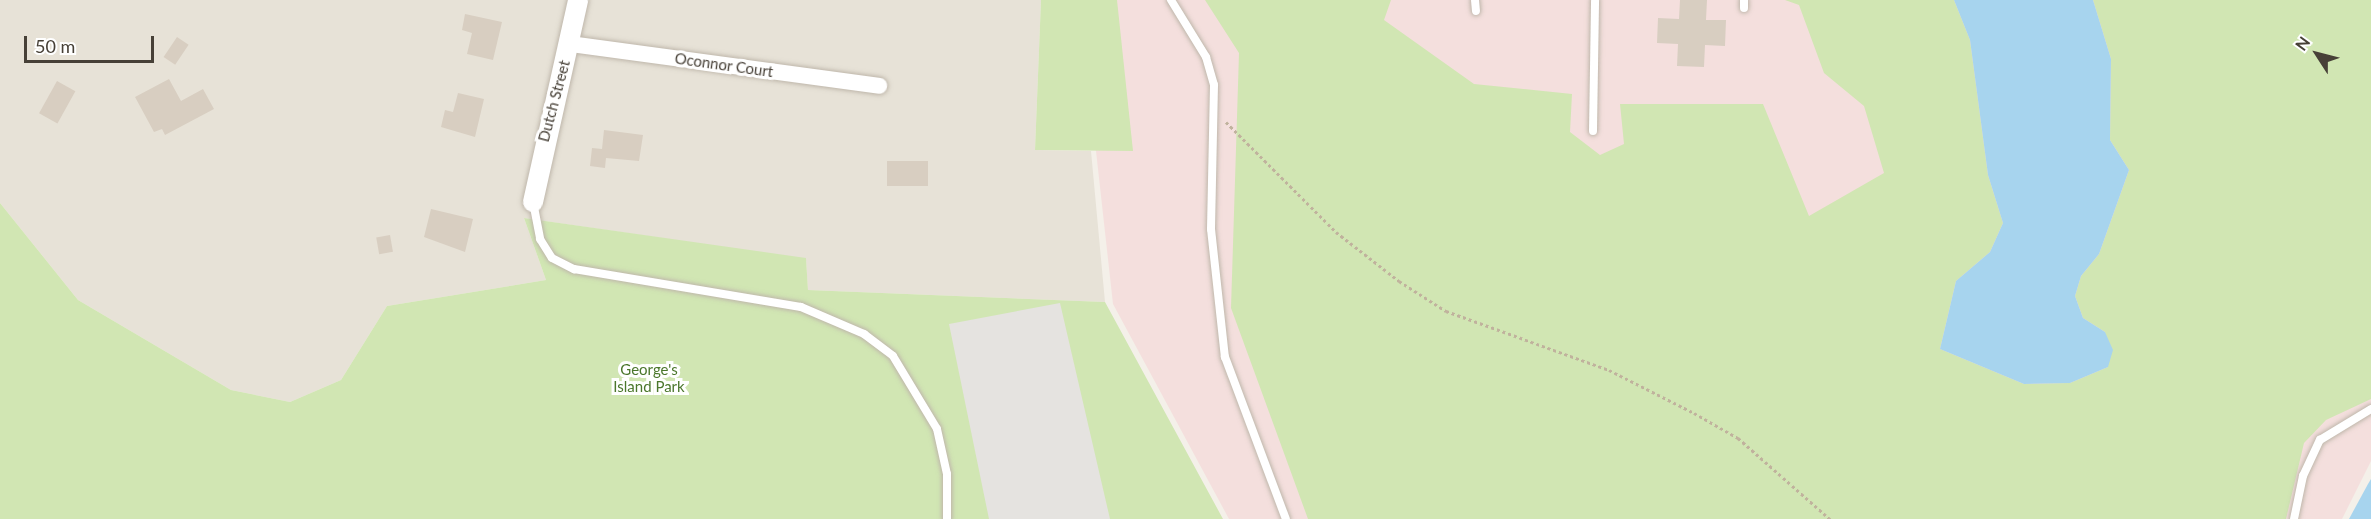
<!DOCTYPE html>
<html>
<head>
<meta charset="utf-8">
<style>
	body { margin:0 }
	#map { position:relative; width:2371px; height:519px; overflow:hidden; background:#f4f0e9; font-family:Lato,sans-serif }
	div>[style] { position:absolute }
	.residential>* { inset:0; background:#e7e2d7 }
	.medical>* { inset:0; background:#f4dfdd }
	.green>* { inset:0; background:#d1e6b3 }
	.parking>* { inset:0; background:#e5e3e0 }
	.water>* { inset:0; background:#a7d4ee }
	.building>* { inset:0; background:#d8cec1; transform-origin:0 0 }
	.path>* { height:3px; margin-top:-1.5px; transform-origin:0; background:repeating-linear-gradient(90deg,#c0b29d 0 3px,transparent 0 6px) }
	.roads { filter:drop-shadow(0 0 2px #bfb7ab) drop-shadow(0 0 2px #bfb7ab) }
	.service>* { height:8px; margin:-4px; padding:0 4px; transform-origin:4px; border-radius:4px; background:#fff }
	.minor>* { height:16px; margin:-8px; padding:0 8px; transform-origin:8px; border-radius:8px; background:#fff }
	.tertiary>* { height:20px; margin:-10px; padding:0 10px; transform-origin:10px; border-radius:10px; background:#fff }
	span { translate:-50% -50%; white-space:nowrap; text-align:center; line-height:1.15; -webkit-text-stroke:6px #fff; paint-order:stroke }
	.street-label { font-size:15px; color:#474037 }
	.park-label { font-size:15px; color:#4b772c }
	.north { position:absolute; left:2287px; top:24px; width:60px; height:60px; -webkit-text-stroke:4px #fff; paint-order:stroke; rotate:306deg; font-size:16px; font-weight:700; line-height:24px; text-align:center; color:#474037 }
	.north::after { content:''; display:block; margin:auto; width:21px; height:27px; background:#474037; clip-path:polygon(50% 0,100% 100%,50% 72%,0 100%) }
	.scale { position:absolute; left:24px; top:36px; width:130px; height:27px; box-sizing:border-box; border:3px solid #474037; border-top:0; padding-left:8px; font-size:18px; line-height:21px; white-space:nowrap; color:#474037; -webkit-text-stroke:4px #fff; paint-order:stroke }
</style>
</head>
<body>
<div id="map">
	<div class="residential">
		<i style="clip-path:polygon(0 0,1041px 0,1035px 150px,1091px 151px,1105px 302px,808px 290px,806px 259px,524px 218px,546px 280px,387px 306px,341px 380px,290px 402px,231px 390px,78px 300px,0 203px)"></i>
	</div>
	<div class="medical">
		<i style="clip-path:polygon(1054px 0,2371px 0,2371px 461px,2342px 519px,1229px 519px,1113px 304px,1096px 151px,1070px 93px)"></i>
	</div>
	<div class="green">
		<i style="clip-path:polygon(1041px 0,1117px 0,1133px 151px,1035px 150px)"></i>
		<i style="clip-path:polygon(1205px 0,1391px 0,1384px 20px,1474px 84px,1572px 94px,1570px 132px,1600px 155px,1624px 144px,1620px 104px,1763px 104px,1809px 216px,1884px 173px,1864px 106px,1824px 73px,1799px 5px,1785px 0,1954px 0,1970px 40px,1988px 175px,2003px 223px,1990px 252px,1956px 281px,1940px 349px,2024px 384px,2070px 383px,2108px 367px,2105px 332px,2083px 318px,2075px 296px,2081px 276px,2099px 254px,2129px 170px,2110px 140px,2111px 59px,2093px 0,2371px 0,2371px 399px,2326px 420px,2304px 443px,2286px 519px,1308px 519px,1231px 308px,1239px 53px)"></i>
		<i style="clip-path:polygon(0 203px,78px 300px,231px 390px,290px 402px,341px 380px,387px 306px,546px 280px,524px 218px,806px 258px,808px 290px,1105px 302px,1223px 519px,0 519px)"></i>
	</div>
	<div class="parking">
		<i style="clip-path:polygon(1060px 303px,1110px 519px,989px 519px,949px 324px)"></i>
	</div>
	<div class="water">
		<i style="clip-path:polygon(1954px 0,2093px 0,2111px 59px,2110px 140px,2129px 170px,2099px 254px,2081px 276px,2075px 296px,2083px 318px,2105px 332px,2113px 350px,2108px 367px,2070px 383px,2024px 384px,1940px 349px,1956px 281px,1990px 252px,2003px 223px,1988px 175px,1970px 40px)"></i>
		<i style="clip-path:polygon(2371px 479px,2371px 519px,2349px 519px,2368px 484px)"></i>
	</div>
	<div class="building">
		<i style="clip-path:polygon(1680px 0,1707px 0,1706px 20px,1726px 20px,1725px 46px,1705px 45px,1704px 67px,1677px 66px,1678px 44px,1657px 43px,1658px 18px,1679px 19px)"></i>
		<i style="clip-path:polygon(465px 14px,502px 22px,493px 60px,467px 54px,472px 33px,462px 30px)"></i>
		<i style="left:177px;top:37px;width:14px;height:24px;rotate:34deg"></i>
		<i style="clip-path:polygon(169px 79px,181px 101px,203px 89px,214px 109px,165px 135px,162px 129px,154px 132px,135px 97px)"></i>
		<i style="left:57px;top:81px;width:21px;height:37px;rotate:29deg"></i>
		<i style="clip-path:polygon(458px 93px,484px 99px,475px 137px,441px 127px,445px 110px,453px 112px)"></i>
		<i style="clip-path:polygon(604px 130px,643px 135px,639px 161px,606px 158px,605px 168px,590px 166px,592px 148px,602px 149px)"></i>
		<i style="left:928px;top:161px;width:25px;height:41px;rotate:90deg"></i>
		<i style="clip-path:polygon(431px 209px,473px 219px,465px 252px,424px 237px)"></i>
		<i style="left:390px;top:235px;width:17px;height:14px;rotate:80deg"></i>
	</div>
	<div class="path">
		<i style="left:1226px;top:122px;width:156px;rotate:45deg"></i>
		<i style="left:1336px;top:232px;width:80px;rotate:37.9deg"></i>
		<i style="left:1399px;top:281px;width:56px;rotate:32.6deg"></i>
		<i style="left:1446px;top:311px;width:173px;rotate:19.9deg"></i>
		<i style="left:1609px;top:370px;width:95px;rotate:26.8deg"></i>
		<i style="left:1694px;top:413px;width:51px;rotate:29.6deg"></i>
		<i style="left:1738px;top:438px;width:123px;rotate:41.4deg"></i>
	</div>
	<div class="roads">
		<div class="service">
			<i style="left:1171px;top:0;width:67px;rotate:58.4deg"></i>
			<i style="left:1206px;top:57px;width:29px;rotate:74deg"></i>
			<i style="left:1214px;top:85px;width:144px;rotate:91.2deg"></i>
			<i style="left:1211px;top:229px;width:129px;rotate:83.8deg"></i>
			<i style="left:1225px;top:357px;width:173px;rotate:69.4deg"></i>
			<i style="left:1475px;top:0;width:11px;rotate:85deg"></i>
			<i style="left:1744px;top:8px;width:8px;rotate:-90deg"></i>
			<i style="left:1593px;top:131px;width:131px;rotate:-89.1deg"></i>
			<i style="left:533px;top:202px;width:38px;rotate:79deg"></i>
			<i style="left:540px;top:239px;width:22px;rotate:58deg"></i>
			<i style="left:552px;top:258px;width:25px;rotate:27deg"></i>
			<i style="left:574px;top:269px;width:230px;rotate:9.5deg"></i>
			<i style="left:801px;top:307px;width:69px;rotate:23.2deg"></i>
			<i style="left:864px;top:334px;width:36px;rotate:37deg"></i>
			<i style="left:893px;top:356px;width:85px;rotate:58.9deg"></i>
			<i style="left:937px;top:429px;width:46px;rotate:77.5deg"></i>
			<i style="left:947px;top:474px;width:45px;rotate:90deg"></i>
			<i style="left:2294px;top:519px;width:44px;rotate:-78.2deg"></i>
			<i style="left:2303px;top:476px;width:40px;rotate:-65deg"></i>
			<i style="left:2320px;top:440px;width:60px;rotate:-31.3deg"></i>
		</div>
		<div class="minor">
			<i style="left:570px;top:44px;width:312px;rotate:7.7deg"></i>
		</div>
		<div class="tertiary">
			<i style="left:533px;top:202px;width:207px;rotate:-77.4deg"></i>
		</div>
	</div>
	<div class="street-label">
		<span style="left:724px;top:65px;rotate:8deg">Oconnor Court</span>
		<span style="left:554px;top:101px;rotate:-75deg">Dutch Street</span>
	</div>
	<div class="park-label">
		<span style="left:649px;top:378px">George's<br>Island Park</span>
	</div>
	<div class="north">N</div>
	<div class="scale">50 m</div>
</div>
</body>
</html>
